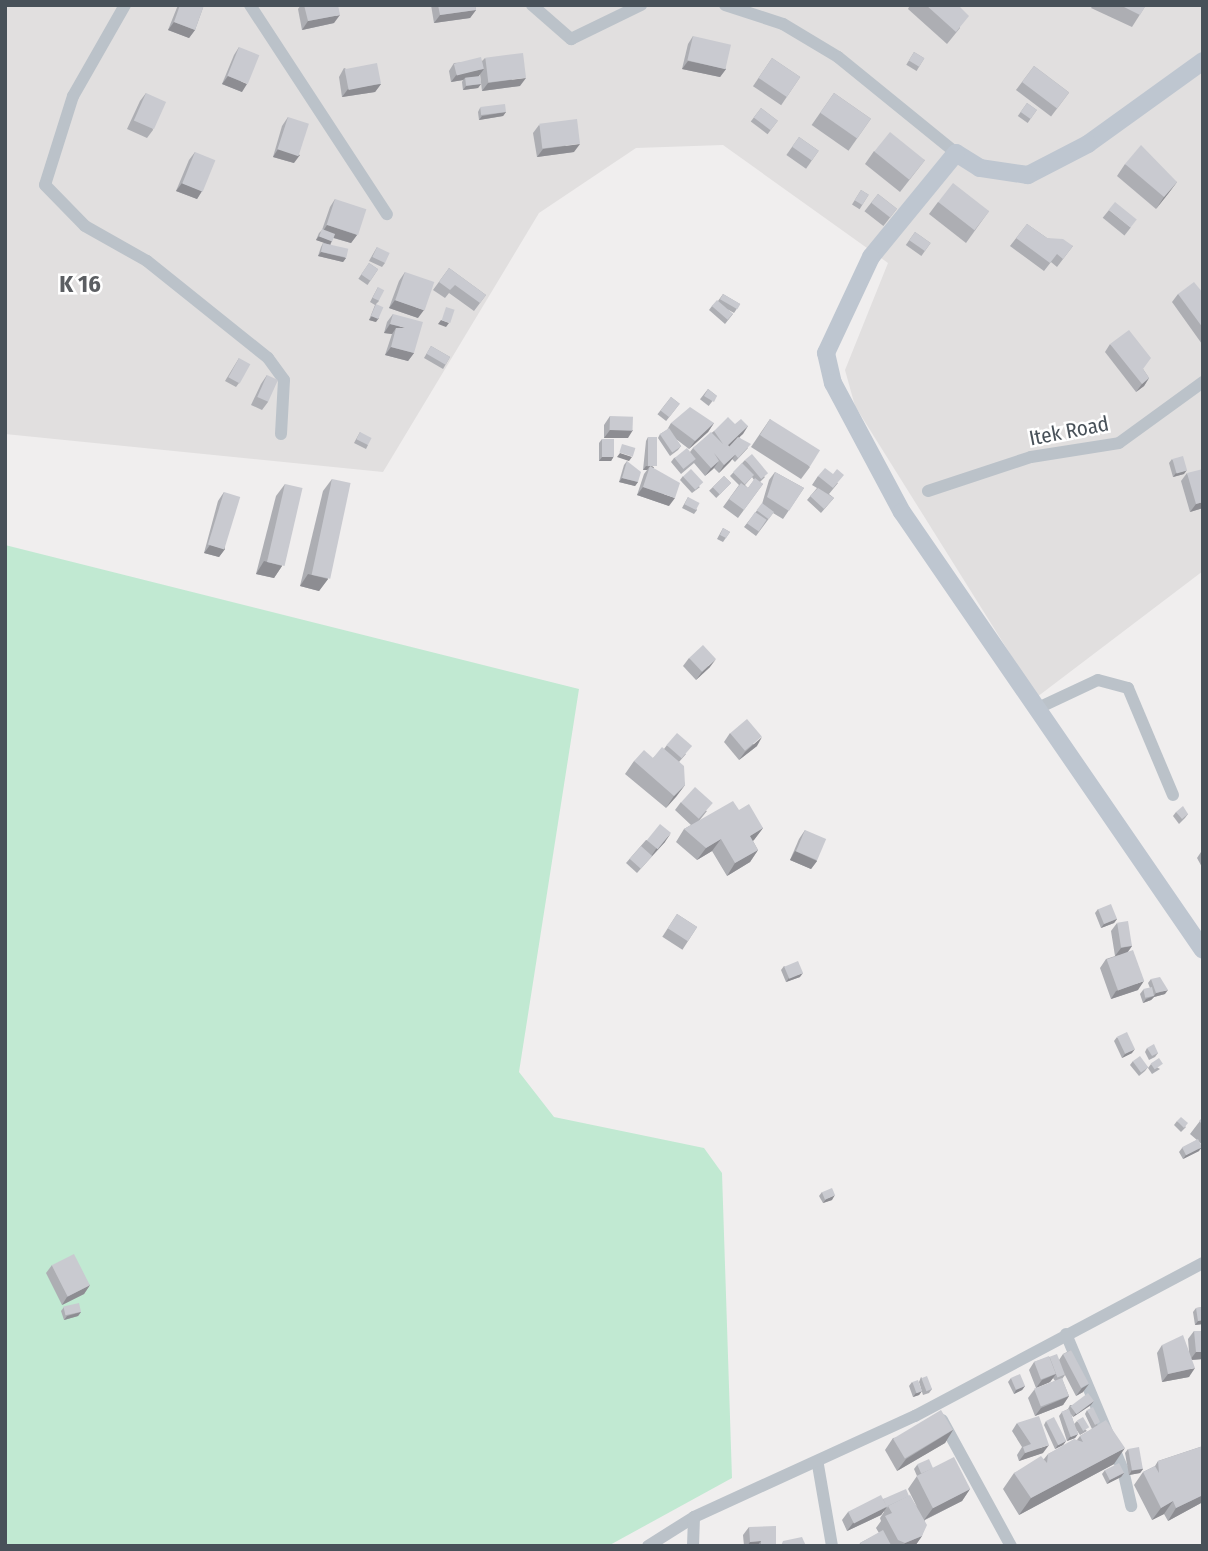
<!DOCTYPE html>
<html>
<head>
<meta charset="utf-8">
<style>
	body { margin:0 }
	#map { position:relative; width:1208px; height:1551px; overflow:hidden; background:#f0eeee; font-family:"Fira Sans Condensed",sans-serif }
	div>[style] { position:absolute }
	.education>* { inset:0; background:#e1dfdf }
	.green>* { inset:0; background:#c1e9d2 }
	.street>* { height:12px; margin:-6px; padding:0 6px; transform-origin:6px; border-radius:6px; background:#bbc2c9 }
	.secondary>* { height:18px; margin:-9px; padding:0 9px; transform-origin:9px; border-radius:9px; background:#bec6d0 }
	.wall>* { inset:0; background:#adaeb3; transform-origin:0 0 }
	.shaded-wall>* { inset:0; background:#8d8d92 }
	.building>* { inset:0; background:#c9cad0; transform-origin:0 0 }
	span { translate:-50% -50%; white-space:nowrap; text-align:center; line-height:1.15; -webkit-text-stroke:5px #fff; paint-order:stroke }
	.street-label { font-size:21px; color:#485159 }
	.quarter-label { font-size:24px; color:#5b5e62; font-weight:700 }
	.frame { position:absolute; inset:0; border:7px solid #485159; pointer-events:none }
</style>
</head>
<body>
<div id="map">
	<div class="education">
		<i style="clip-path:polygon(5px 5px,1203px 5px,1203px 571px,1037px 697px,855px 406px,845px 370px,888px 263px,723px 145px,636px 148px,539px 213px,383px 472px,5px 434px)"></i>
	</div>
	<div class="green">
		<i style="clip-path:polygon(5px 545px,579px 689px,519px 1072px,554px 1117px,704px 1148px,722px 1173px,732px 1478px,608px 1546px,5px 1546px)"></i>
	</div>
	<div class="street">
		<i style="left:125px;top:5px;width:105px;rotate:119.7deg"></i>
		<i style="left:73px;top:96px;width:93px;rotate:107.5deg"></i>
		<i style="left:45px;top:185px;width:57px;rotate:45.7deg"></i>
		<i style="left:85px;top:226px;width:71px;rotate:29.4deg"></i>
		<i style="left:147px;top:261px;width:155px;rotate:38.7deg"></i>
		<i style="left:268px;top:358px;width:27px;rotate:54deg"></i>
		<i style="left:284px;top:380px;width:54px;rotate:93.2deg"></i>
		<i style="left:250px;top:5px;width:250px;rotate:56.8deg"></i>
		<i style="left:532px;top:5px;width:52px;rotate:41.1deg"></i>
		<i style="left:571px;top:39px;width:78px;rotate:-25.9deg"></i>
		<i style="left:725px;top:5px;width:61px;rotate:18.1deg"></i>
		<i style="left:783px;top:24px;width:64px;rotate:31deg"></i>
		<i style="left:838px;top:57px;width:152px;rotate:39.1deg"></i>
		<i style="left:928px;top:491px;width:108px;rotate:-18.3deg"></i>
		<i style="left:1031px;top:457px;width:89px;rotate:-9deg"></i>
		<i style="left:1119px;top:443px;width:104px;rotate:-36deg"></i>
		<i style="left:1036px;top:709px;width:68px;rotate:-25.1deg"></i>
		<i style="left:1098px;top:680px;width:31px;rotate:15deg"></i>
		<i style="left:1128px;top:688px;width:116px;rotate:67.2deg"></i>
		<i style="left:1066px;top:1334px;width:147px;rotate:67.3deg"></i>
		<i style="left:1123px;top:1470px;width:37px;rotate:77deg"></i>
		<i style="left:942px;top:1420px;width:144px;rotate:61.3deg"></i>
		<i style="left:818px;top:1465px;width:82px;rotate:80.2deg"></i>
		<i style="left:648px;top:1546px;width:54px;rotate:-32.2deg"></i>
		<i style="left:694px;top:1517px;width:243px;rotate:-24.6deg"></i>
		<i style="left:915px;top:1416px;width:326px;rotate:-28deg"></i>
		<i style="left:693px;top:1546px;width:29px;rotate:-88deg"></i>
	</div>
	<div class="secondary">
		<i style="left:1203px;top:61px;width:142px;rotate:144.2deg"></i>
		<i style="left:1088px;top:144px;width:68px;rotate:152.7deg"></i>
		<i style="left:1028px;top:175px;width:49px;rotate:-171.7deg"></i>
		<i style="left:980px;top:168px;width:28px;rotate:-148deg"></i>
		<i style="left:956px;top:153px;width:134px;rotate:129.3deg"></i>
		<i style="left:871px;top:257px;width:106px;rotate:115.1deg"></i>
		<i style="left:826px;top:353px;width:31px;rotate:77deg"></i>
		<i style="left:833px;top:383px;width:146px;rotate:61.9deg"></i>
		<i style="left:902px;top:512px;width:531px;rotate:55.5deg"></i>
	</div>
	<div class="wall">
		<i style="clip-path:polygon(178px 5px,204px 5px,195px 30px,189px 38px,168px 30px)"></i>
		<i style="clip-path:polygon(301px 5px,338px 5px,334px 23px,302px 30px,298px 9px)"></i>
		<i style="clip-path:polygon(431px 5px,475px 5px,476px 10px,470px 18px,434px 23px)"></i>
		<i style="clip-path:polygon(910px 5px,958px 5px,960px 28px,947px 44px,908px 9px)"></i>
		<i style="clip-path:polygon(1093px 5px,1146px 5px,1132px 27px,1091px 8px)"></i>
		<i style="clip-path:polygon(693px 36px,726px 69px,720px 77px,682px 69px,688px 44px)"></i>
		<i style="clip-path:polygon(239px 47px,242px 92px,222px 84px,234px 55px)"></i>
		<i style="left:914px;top:52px;width:12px;height:15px;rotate:31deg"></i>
		<i style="clip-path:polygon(485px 58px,520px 86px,482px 91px,480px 74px,479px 76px,481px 84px,478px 88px,463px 90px,462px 82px,463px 80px,451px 82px,449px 71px,454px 63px,482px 61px)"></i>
		<i style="left:772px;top:58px;width:34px;height:34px;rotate:34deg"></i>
		<i style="left:1034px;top:66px;width:44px;height:30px;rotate:37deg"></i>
		<i style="clip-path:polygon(344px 68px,381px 84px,375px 92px,342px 97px,339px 77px)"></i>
		<i style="clip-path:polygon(146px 93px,153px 130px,147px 138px,127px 129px,140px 101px)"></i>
		<i style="left:834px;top:93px;width:45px;height:39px;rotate:35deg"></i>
		<i style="left:1027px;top:103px;width:12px;height:16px;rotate:35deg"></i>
		<i style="clip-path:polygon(480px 108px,506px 112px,503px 116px,479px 120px,478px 112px)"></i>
		<i style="left:761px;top:108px;width:21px;height:17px;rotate:37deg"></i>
		<i style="clip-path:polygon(288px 117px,294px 163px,273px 157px,282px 126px)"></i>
		<i style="clip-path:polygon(539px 125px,574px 152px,537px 157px,533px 133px)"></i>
		<i style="left:799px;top:137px;width:24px;height:22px;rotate:35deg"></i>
		<i style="clip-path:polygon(874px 151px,925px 160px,900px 192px,865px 164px)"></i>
		<i style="clip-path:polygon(195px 152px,202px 191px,197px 199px,176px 191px,189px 160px)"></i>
		<i style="clip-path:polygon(1125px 164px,1177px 182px,1156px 209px,1117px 176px)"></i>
		<i style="left:861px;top:190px;width:9px;height:17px;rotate:32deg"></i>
		<i style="left:878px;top:194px;width:24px;height:22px;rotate:38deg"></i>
		<i style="clip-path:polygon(335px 199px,357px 235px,351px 243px,333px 238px,330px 244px,346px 258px,343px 262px,318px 256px,321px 247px,323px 243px,326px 243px,316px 240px,319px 233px,322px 230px,330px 207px)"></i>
		<i style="clip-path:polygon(938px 202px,989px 211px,966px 243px,929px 214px)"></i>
		<i style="left:1109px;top:210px;width:28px;height:10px;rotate:39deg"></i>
		<i style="clip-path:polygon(1027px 224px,1047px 238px,1073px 246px,1057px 267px,1051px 262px,1044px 271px,1010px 246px)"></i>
		<i style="left:915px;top:232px;width:19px;height:16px;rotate:35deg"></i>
		<i style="clip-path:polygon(377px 247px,385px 263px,382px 267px,369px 261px)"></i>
		<i style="left:369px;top:263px;width:11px;height:19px;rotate:34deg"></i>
		<i style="clip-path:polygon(449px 268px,486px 295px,474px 311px,449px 293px,445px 298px,433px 290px)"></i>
		<i style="clip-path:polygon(405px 272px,418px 318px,389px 308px,399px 281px)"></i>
		<i style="clip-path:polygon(378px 287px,379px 301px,376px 304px,376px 322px,369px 320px,375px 305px,370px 302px)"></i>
		<i style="clip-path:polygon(1203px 293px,1203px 343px,1202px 344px,1172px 302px,1178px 294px)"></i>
		<i style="clip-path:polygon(723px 294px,740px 304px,734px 313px,727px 309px,733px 314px,725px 324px,709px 310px,712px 306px,718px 301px)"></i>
		<i style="clip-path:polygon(393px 314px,414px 353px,408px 361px,385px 355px,392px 334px,384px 333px,387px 322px)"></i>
		<i style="clip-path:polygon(1110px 344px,1143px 369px,1149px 378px,1144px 386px,1136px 392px,1105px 352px)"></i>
		<i style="left:431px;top:346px;width:22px;height:14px;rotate:30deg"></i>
		<i style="clip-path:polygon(239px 358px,239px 383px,236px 387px,225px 381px)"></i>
		<i style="clip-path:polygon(267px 375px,268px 402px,262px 410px,251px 405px,261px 384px)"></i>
		<i style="left:708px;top:389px;width:11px;height:13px;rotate:38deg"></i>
		<i style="left:671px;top:397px;width:11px;height:22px;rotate:38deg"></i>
		<i style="clip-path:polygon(610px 416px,628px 438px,604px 438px,604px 425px)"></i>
		<i style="clip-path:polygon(770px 419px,810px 467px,801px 479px,751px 447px)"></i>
		<i style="clip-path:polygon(671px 423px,714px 423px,708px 432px,689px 449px,676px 439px,681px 446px,678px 450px,670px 456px,658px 438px,660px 434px,667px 430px)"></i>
		<i style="clip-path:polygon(735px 424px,748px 426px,739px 437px,748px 448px,735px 462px,732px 459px,719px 473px,714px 468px,705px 476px,694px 463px,681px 474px,671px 462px,674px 458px,690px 452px,693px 448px,714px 431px)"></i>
		<i style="clip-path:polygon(360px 432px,368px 445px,366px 449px,354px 443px)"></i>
		<i style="clip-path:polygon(648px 437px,653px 468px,669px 506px,637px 495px,644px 474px,647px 470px,643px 470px,646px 441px)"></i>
		<i style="clip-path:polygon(602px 439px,614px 456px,611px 461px,599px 461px,599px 443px)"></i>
		<i style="clip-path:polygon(1172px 459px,1184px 474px,1173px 477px,1169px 463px)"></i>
		<i style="clip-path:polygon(evenodd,745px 460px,765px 477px,760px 482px,763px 484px,738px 518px,723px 507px,739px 485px,730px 476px,745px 460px,752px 477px,754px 480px,748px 488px,745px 485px,752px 477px)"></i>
		<i style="clip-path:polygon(627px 461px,638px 482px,635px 486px,619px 482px,624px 465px)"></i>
		<i style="clip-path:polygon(775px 472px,804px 488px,783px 519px,773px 513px,756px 536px,744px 527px,762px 504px,769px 480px)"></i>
		<i style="clip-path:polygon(1187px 473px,1203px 508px,1190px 512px,1181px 481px)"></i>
		<i style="clip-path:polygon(683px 476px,700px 487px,692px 493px,680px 480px)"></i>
		<i style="left:724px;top:476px;width:10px;height:21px;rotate:45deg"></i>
		<i style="clip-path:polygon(818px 476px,838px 483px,829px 494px,834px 498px,821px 513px,807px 500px,817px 488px,812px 485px)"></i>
		<i style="clip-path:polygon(332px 479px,328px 579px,319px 591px,300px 586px,323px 491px)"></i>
		<i style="clip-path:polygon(285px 484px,282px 566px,274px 578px,256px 574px,276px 496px)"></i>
		<i style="clip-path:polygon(224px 492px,225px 549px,219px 557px,204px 553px,218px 501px)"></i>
		<i style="clip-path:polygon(688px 497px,697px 510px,694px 514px,682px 508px)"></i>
		<i style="clip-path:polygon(723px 528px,730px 532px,723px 542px,717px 539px)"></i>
		<i style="clip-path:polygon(689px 658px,710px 667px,696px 680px,683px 666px)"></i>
		<i style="clip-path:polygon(730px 733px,757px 746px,739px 760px,724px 742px)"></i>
		<i style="clip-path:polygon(667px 745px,686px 754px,679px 762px,685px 785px,666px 808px,625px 774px,634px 761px,653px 758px,664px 749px)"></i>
		<i style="clip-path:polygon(681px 802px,707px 811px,699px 821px,739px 810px,763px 828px,753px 841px,758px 850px,750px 862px,727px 876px,712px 851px,697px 860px,676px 842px,684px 829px,691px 825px,675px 810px)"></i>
		<i style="clip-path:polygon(1176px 812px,1188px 814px,1185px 818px,1179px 824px,1173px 816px)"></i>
		<i style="clip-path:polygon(805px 830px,817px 861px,811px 869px,790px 860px,799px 839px)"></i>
		<i style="clip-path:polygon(646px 840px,665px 842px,637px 873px,626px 863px)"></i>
		<i style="clip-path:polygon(1203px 849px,1203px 869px,1197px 858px)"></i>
		<i style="clip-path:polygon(1098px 909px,1117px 919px,1114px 923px,1101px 928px,1095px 913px)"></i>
		<i style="left:677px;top:914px;width:24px;height:27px;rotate:33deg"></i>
		<i style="clip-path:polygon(1117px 923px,1132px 946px,1128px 952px,1138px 990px,1111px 999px,1100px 968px,1106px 959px,1115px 956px,1111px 931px)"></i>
		<i style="clip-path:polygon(784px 966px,800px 977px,786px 982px,781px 970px)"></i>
		<i style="clip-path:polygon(1151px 979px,1165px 994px,1154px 997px,1151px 1000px,1143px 1003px,1140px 994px,1143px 990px,1150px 988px,1148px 983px)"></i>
		<i style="clip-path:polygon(1117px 1037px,1132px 1053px,1122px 1058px,1114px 1041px)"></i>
		<i style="clip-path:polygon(1147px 1048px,1158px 1053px,1155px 1057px,1149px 1060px,1145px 1052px)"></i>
		<i style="clip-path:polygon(1133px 1061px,1148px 1067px,1145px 1071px,1139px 1076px,1130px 1065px)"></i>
		<i style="clip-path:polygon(1151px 1064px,1160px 1069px,1152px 1074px,1148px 1068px)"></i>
		<i style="clip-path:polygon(1203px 1117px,1203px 1145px,1199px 1142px,1199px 1151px,1183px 1159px,1179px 1152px,1182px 1148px,1197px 1140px,1190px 1134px)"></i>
		<i style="clip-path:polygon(1177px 1121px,1186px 1127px,1181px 1132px,1174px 1125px)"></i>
		<i style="clip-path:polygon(822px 1192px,832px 1200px,823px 1203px,819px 1196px)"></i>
		<i style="clip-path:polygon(52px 1265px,90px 1285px,84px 1294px,62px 1305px,46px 1273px)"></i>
		<i style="clip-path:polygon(64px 1307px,81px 1312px,78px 1316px,64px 1320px,61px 1311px)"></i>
		<i style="clip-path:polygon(1203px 1307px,1203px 1324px,1195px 1325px,1193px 1312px,1196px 1308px)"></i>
		<i style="clip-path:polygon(1194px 1331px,1203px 1331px,1203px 1359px,1192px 1360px,1189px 1377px,1162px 1382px,1157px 1353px,1162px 1345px,1189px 1352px,1188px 1339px)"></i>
		<i style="clip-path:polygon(1071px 1350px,1083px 1392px,1076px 1396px,1065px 1375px,1062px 1379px,1069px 1396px,1063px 1405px,1035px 1416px,1028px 1398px,1034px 1390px,1055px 1381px,1053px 1378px,1050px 1382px,1036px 1388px,1029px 1370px,1034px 1362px,1049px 1357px,1059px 1360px,1063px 1354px)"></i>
		<i style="clip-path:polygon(921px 1377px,932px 1389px,929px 1393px,923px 1395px,919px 1382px)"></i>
		<i style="clip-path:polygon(1011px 1378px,1025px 1386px,1022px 1390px,1014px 1394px,1008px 1382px)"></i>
		<i style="clip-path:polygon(912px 1382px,922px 1391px,919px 1395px,913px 1397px,909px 1386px)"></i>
		<i style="clip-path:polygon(1070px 1405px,1091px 1405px,1073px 1417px,1071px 1414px,1074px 1424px,1077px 1421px,1087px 1431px,1080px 1435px,1076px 1429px,1078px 1434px,1075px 1438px,1067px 1441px,1059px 1416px,1062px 1412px,1068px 1409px)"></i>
		<i style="clip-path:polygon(1087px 1410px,1098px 1425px,1114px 1464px,1019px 1515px,1003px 1489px,1014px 1473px,1044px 1459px,1048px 1454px,1077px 1440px,1080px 1436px,1092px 1429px,1085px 1414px)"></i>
		<i style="clip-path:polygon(1046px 1421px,1066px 1441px,1063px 1445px,1055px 1449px,1044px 1425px)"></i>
		<i style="clip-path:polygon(1017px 1423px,1043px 1453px,1019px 1461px,1017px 1455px,1022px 1447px,1012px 1431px)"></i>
		<i style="clip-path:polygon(953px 1430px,945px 1443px,897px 1471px,885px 1450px,893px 1438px)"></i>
		<i style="clip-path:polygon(1203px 1446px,1203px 1501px,1201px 1503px,1168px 1521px,1164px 1514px,1152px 1520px,1134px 1485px,1143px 1472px,1155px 1466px,1158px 1461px)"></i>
		<i style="clip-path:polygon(1128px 1449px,1143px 1469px,1140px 1473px,1129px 1475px,1125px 1453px)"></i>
		<i style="clip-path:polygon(917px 1465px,933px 1468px,970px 1489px,962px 1501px,925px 1520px,922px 1536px,915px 1546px,859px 1546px,860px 1543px,879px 1533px,876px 1528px,881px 1521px,880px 1518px,884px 1512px,884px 1511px,881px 1515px,847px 1531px,842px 1520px,848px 1512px,883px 1499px,909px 1496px,917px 1507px,908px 1489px,917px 1476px,914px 1469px)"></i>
		<i style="clip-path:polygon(1105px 1470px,1124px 1473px,1121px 1477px,1107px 1484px,1102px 1474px)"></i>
		<i style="clip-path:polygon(749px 1527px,776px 1546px,744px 1546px,743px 1535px)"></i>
	</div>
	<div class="shaded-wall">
		<i style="clip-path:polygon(476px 10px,470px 18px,434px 23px,440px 15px)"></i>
		<i style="clip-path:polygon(340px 15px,334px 23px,302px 30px,308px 21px)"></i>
		<i style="clip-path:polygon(174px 22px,195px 30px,189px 38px,168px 30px)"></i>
		<i style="clip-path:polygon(688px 61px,726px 69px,720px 77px,682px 69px)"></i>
		<i style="clip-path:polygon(484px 69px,478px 77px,465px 78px,463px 80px,451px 82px,457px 74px)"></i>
		<i style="clip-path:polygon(228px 76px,247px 84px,242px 92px,222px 84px)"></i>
		<i style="clip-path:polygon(526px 78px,520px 86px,482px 91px,488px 83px)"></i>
		<i style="clip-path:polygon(381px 84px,375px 92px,342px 97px,348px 89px)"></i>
		<i style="clip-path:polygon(481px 84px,478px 88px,463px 90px,466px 86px)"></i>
		<i style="clip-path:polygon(506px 112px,503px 116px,479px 120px,482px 116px)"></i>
		<i style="clip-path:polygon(580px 144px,574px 152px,537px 157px,543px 149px)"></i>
		<i style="clip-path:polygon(278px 149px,300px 155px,294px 163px,273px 157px)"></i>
		<i style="clip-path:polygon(1177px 182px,1168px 194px,1156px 209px,1164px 197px)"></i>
		<i style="clip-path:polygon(182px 183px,202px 191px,197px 199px,176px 191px)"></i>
		<i style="clip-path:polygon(327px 225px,357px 235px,351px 243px,321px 234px)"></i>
		<i style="clip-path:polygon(319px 236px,332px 241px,330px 245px,316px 240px)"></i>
		<i style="clip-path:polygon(321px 252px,346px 258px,343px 262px,318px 256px)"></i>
		<i style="clip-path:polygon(395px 300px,424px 310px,418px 318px,389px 308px)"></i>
		<i style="clip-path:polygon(372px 316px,379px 318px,376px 322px,369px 320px)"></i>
		<i style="clip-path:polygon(441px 320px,449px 323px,446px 327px,438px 324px)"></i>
		<i style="clip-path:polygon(390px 324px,406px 328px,396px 328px,392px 334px,384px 333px)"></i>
		<i style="clip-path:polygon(391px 347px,414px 353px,408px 361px,385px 355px)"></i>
		<i style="clip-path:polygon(1149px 378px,1144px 386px,1136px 392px,1142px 384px)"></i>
		<i style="clip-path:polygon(714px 423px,708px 432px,689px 449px,695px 441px)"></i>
		<i style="clip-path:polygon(748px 426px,743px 434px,722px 453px,728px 445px)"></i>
		<i style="clip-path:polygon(610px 430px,633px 430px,628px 438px,604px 438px)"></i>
		<i style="clip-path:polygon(620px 453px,632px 457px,629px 461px,617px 457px)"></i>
		<i style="clip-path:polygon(736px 454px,730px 462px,719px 473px,724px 465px)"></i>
		<i style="clip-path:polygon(614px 456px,611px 461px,599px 461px,602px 457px)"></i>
		<i style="clip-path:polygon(719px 461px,713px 469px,705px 476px,711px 468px)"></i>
		<i style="clip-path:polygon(646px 466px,654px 467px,652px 471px,650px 466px,647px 470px,643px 470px)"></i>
		<i style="clip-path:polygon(1187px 470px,1184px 474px,1173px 477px,1176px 473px)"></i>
		<i style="clip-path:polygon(622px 478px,638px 482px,635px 486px,619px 482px)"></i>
		<i style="clip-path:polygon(643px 487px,675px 498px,669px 506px,637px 495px)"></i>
		<i style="clip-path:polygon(1203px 502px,1203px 508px,1190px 512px,1196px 504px)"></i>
		<i style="clip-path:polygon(210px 545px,225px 549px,219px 557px,204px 553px)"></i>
		<i style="clip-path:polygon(264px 561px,282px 566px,274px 578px,256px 574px)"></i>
		<i style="clip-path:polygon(308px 574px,328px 579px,319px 591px,300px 586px)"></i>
		<i style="clip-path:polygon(716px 659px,710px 667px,696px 680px,702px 672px)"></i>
		<i style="clip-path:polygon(762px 737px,757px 746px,739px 760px,745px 752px)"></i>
		<i style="clip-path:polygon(685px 785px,676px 797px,666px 808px,674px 796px)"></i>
		<i style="clip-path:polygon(763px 828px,754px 840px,741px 848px,750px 836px)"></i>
		<i style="clip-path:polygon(671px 833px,665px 842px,650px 858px,656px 849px)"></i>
		<i style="clip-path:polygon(721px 839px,712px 851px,697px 860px,706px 848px)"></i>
		<i style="clip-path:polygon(758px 850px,750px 862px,727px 876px,735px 863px)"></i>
		<i style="clip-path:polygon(795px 851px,817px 861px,811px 869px,790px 860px)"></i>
		<i style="clip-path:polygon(1117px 919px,1114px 923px,1101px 928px,1104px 924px)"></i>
		<i style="clip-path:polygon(1132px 946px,1126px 954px,1115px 956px,1121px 948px)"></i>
		<i style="clip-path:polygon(803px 973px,800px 977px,786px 982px,789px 978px)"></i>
		<i style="clip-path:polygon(1144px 981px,1138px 990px,1111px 999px,1116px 991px)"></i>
		<i style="clip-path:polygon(1168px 990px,1165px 994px,1154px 997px,1151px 1000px,1143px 1003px,1146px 999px,1154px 996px,1156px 993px)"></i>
		<i style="clip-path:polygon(1135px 1049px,1132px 1053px,1122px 1058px,1125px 1054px)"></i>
		<i style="clip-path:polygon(1202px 1147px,1199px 1151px,1183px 1159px,1186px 1155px)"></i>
		<i style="clip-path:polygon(835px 1195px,832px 1200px,823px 1203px,826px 1199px)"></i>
		<i style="clip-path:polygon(90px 1285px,84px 1294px,62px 1305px,67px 1297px)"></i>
		<i style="clip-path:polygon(81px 1312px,78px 1316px,64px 1320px,67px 1316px)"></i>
		<i style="clip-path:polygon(1203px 1320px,1203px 1324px,1195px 1325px,1198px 1321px)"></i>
		<i style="clip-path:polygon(1196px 1352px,1203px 1352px,1203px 1359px,1190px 1360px)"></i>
		<i style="clip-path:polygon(1195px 1368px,1189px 1377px,1162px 1382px,1168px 1374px)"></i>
		<i style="clip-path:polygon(1056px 1374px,1050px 1382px,1036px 1388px,1042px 1380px)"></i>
		<i style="clip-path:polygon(1089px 1384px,1083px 1392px,1076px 1396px,1082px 1388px)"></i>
		<i style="clip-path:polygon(1025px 1386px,1022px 1390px,1014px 1394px,1016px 1390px)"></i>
		<i style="clip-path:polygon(922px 1391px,919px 1395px,913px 1397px,916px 1393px)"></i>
		<i style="clip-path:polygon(1069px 1396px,1063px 1405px,1035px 1416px,1041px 1408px)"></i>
		<i style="clip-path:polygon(1094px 1401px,1091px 1405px,1073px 1417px,1076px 1413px)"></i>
		<i style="clip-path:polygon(953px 1430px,945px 1443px,897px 1471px,906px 1459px)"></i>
		<i style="clip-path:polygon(1078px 1434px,1075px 1438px,1067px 1441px,1070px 1437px)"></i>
		<i style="clip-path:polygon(1066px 1441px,1063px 1445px,1055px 1449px,1058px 1445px)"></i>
		<i style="clip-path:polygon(1049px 1445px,1043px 1453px,1019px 1461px,1025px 1453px)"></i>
		<i style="clip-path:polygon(1125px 1448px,1114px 1464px,1019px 1515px,1031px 1498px)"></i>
		<i style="clip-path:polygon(1143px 1469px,1140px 1473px,1129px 1475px,1132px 1470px)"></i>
		<i style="clip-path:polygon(1124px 1473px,1121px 1477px,1107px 1484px,1110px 1480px)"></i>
		<i style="clip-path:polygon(970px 1489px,962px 1501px,924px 1520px,933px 1508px)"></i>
		<i style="clip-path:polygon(1203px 1495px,1203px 1501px,1201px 1503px,1168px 1521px,1176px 1508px)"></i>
		<i style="clip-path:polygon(1173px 1501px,1164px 1514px,1152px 1520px,1161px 1508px)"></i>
		<i style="clip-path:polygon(887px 1507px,881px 1515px,847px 1531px,853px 1523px)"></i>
		<i style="clip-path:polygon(922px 1536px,915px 1546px,903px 1546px,905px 1543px)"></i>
		<i style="clip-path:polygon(761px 1541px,757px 1546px,747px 1546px,750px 1542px)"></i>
	</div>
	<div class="building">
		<i style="clip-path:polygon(180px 5px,204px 5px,195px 30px,174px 22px)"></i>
		<i style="clip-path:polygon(304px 5px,338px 5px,340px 15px,308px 21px)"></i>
		<i style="clip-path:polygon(438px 5px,475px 5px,476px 10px,440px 15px)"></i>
		<i style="clip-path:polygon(926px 5px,958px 5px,969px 16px,956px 32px)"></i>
		<i style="clip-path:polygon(1120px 5px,1146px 5px,1140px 15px)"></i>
		<i style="left:693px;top:36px;width:39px;height:25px;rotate:13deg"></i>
		<i style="left:239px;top:47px;width:22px;height:31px;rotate:22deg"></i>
		<i style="left:914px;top:52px;width:12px;height:10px;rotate:31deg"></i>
		<i style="left:523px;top:53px;width:25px;height:38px;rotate:83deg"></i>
		<i style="left:481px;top:57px;width:12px;height:28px;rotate:76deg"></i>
		<i style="left:772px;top:58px;width:34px;height:24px;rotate:34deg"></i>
		<i style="left:377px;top:63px;width:21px;height:33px;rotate:79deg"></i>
		<i style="left:1034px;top:66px;width:44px;height:20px;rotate:37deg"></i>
		<i style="left:480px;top:76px;width:8px;height:15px;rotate:83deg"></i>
		<i style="left:146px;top:93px;width:22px;height:30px;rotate:24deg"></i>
		<i style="left:834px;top:93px;width:45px;height:24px;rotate:35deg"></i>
		<i style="left:1027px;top:103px;width:12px;height:11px;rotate:35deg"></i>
		<i style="left:505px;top:104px;width:8px;height:25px;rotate:83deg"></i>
		<i style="left:761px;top:108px;width:21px;height:12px;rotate:37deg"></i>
		<i style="left:288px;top:117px;width:22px;height:34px;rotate:18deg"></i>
		<i style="left:577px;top:119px;width:25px;height:38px;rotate:83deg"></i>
		<i style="left:890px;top:132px;width:45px;height:25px;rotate:39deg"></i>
		<i style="left:799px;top:137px;width:24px;height:12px;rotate:35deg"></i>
		<i style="clip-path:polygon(1141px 145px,1177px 182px,1164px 197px,1125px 164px)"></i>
		<i style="left:195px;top:152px;width:22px;height:34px;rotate:22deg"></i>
		<i style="left:953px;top:183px;width:46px;height:24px;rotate:38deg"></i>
		<i style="left:861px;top:190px;width:9px;height:12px;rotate:32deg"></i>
		<i style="left:878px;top:194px;width:24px;height:11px;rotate:38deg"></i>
		<i style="left:335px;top:199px;width:33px;height:27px;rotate:18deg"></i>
		<i style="left:1115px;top:202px;width:28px;height:10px;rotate:39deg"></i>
		<i style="clip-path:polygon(1027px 224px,1047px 238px,1063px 239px,1073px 246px,1063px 259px,1057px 254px,1050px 263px,1016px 238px)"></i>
		<i style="left:322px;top:229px;width:14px;height:8px;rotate:21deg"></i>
		<i style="left:915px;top:232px;width:19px;height:10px;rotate:35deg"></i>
		<i style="left:323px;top:243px;width:26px;height:9px;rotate:13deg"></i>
		<i style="left:377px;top:247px;width:14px;height:11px;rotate:25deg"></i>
		<i style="left:369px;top:263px;width:11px;height:14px;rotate:34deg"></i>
		<i style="clip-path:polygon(449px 268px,486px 295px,480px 303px,455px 285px,450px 290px,439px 282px)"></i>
		<i style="left:405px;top:272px;width:31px;height:30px;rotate:19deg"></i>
		<i style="clip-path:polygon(1194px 282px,1203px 293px,1203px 328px,1178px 294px)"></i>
		<i style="left:378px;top:287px;width:7px;height:12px;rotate:27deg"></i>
		<i style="left:723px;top:294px;width:20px;height:6px;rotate:30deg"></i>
		<i style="left:717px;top:300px;width:21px;height:8px;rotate:41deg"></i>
		<i style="left:376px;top:304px;width:8px;height:13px;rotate:23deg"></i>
		<i style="left:446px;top:307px;width:9px;height:14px;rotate:18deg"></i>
		<i style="clip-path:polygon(393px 314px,423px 322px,414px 353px,391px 347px,396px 328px,406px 328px,390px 324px)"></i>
		<i style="clip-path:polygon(1129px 330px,1151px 358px,1143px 369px,1149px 378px,1142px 384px,1110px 344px)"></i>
		<i style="left:431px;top:346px;width:22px;height:9px;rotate:30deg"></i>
		<i style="left:239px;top:358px;width:13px;height:22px;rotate:29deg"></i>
		<i style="left:267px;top:375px;width:12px;height:24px;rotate:24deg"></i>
		<i style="clip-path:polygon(708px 389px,717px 396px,714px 402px,704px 396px)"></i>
		<i style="left:671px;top:397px;width:11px;height:17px;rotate:38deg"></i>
		<i style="clip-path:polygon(690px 407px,714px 423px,695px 441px,671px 423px)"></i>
		<i style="left:610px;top:416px;width:23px;height:14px;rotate:2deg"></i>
		<i style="clip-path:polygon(728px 417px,735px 424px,741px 419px,748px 426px,728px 445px,736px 454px,724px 465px,714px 453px,719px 461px,711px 468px,693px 448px,711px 432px,723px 444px,714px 431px)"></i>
		<i style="left:770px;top:419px;width:59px;height:19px;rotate:32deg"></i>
		<i style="left:669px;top:428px;width:22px;height:11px;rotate:56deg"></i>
		<i style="left:360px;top:432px;width:13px;height:8px;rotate:27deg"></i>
		<i style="left:648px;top:437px;width:9px;height:29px"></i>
		<i style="clip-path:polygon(738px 437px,751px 444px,738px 458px,729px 447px)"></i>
		<i style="left:602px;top:439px;width:12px;height:18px"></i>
		<i style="left:622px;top:444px;width:14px;height:9px;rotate:17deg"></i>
		<i style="left:687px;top:448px;width:14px;height:16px;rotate:51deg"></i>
		<i style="left:752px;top:454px;width:25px;height:9px;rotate:50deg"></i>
		<i style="left:1183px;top:456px;width:15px;height:11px;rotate:74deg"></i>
		<i style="clip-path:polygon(627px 461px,641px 472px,638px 482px,622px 478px)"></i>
		<i style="left:742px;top:463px;width:17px;height:13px;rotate:45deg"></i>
		<i style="clip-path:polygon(650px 466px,680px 483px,675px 498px,643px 487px)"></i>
		<i style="clip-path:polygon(825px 468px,833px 474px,837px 469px,844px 475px,833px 488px,818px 476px)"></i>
		<i style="left:691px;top:469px;width:18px;height:11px;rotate:47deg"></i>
		<i style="clip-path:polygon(1203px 469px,1203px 502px,1196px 504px,1187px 473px)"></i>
		<i style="clip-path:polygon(775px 472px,804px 488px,789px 511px,767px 497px)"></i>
		<i style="left:724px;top:476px;width:10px;height:16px;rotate:45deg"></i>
		<i style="clip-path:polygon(755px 478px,763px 484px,744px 510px,729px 499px,741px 483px,748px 488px)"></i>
		<i style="left:332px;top:479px;width:19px;height:98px;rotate:12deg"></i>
		<i style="left:285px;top:484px;width:18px;height:80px;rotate:13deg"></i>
		<i style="clip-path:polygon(818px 488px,834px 498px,824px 509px,810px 496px)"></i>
		<i style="left:224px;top:492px;width:17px;height:55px;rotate:17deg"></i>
		<i style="left:688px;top:497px;width:13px;height:8px;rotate:27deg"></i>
		<i style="left:762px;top:503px;width:15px;height:9px;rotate:37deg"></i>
		<i style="left:755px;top:512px;width:14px;height:14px;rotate:34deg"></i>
		<i style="clip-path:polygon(723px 528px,730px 532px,726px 538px,720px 535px)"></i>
		<i style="left:703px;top:645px;width:19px;height:19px;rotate:47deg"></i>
		<i style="left:747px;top:719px;width:23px;height:22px;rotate:50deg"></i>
		<i style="left:677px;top:733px;width:20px;height:16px;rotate:41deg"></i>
		<i style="clip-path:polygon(662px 747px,684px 766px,685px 785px,674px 796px,634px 761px,644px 750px,653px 758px)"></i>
		<i style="left:695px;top:787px;width:24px;height:21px;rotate:42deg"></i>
		<i style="clip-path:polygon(733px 801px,739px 810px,749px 804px,763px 828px,750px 836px,758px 850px,735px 863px,721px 839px,706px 848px,684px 829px)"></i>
		<i style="clip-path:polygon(1183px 806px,1188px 814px,1182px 819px,1176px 812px)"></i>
		<i style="left:660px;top:824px;width:14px;height:21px;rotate:39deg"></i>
		<i style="left:805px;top:830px;width:23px;height:23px;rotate:23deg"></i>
		<i style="left:641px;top:846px;width:15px;height:17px;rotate:42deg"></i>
		<i style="left:1111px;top:904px;width:16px;height:14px;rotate:68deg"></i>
		<i style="left:677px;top:914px;width:24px;height:17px;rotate:33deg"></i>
		<i style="left:1128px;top:921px;width:25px;height:11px;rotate:81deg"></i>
		<i style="left:1133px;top:950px;width:33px;height:28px;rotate:70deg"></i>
		<i style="left:798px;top:961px;width:13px;height:15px;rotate:67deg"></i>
		<i style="clip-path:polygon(1160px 977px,1168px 990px,1156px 993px,1151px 979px)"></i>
		<i style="left:1152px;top:987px;width:9px;height:9px;rotate:77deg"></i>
		<i style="left:1127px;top:1032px;width:19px;height:11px;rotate:65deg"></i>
		<i style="clip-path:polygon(1154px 1044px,1158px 1053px,1152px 1056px,1147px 1048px)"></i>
		<i style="left:1140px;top:1056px;width:14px;height:9px;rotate:54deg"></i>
		<i style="left:1159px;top:1058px;width:7px;height:10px;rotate:56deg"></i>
		<i style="clip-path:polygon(1181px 1117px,1188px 1123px,1184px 1128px,1177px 1121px)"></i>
		<i style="clip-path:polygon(1203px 1117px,1203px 1125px,1199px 1121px)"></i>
		<i style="left:1198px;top:1139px;width:9px;height:18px;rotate:63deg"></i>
		<i style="left:832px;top:1188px;width:8px;height:11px;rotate:67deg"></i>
		<i style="left:74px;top:1254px;width:35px;height:25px;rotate:63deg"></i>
		<i style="left:79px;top:1303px;width:9px;height:16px;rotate:77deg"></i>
		<i style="clip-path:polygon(1203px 1307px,1203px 1320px,1198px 1321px,1196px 1308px)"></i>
		<i style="clip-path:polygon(1194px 1331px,1203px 1331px,1203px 1352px,1196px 1352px)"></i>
		<i style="clip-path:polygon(1183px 1335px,1195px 1368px,1168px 1374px,1162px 1345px)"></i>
		<i style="left:1071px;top:1350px;width:38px;height:9px;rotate:62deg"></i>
		<i style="left:1057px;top:1354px;width:22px;height:8px;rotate:69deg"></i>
		<i style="left:1049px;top:1356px;width:19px;height:16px;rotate:69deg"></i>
		<i style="left:1020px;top:1374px;width:13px;height:10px;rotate:67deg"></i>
		<i style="left:927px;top:1376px;width:14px;height:6px;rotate:69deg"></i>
		<i style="left:1062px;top:1378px;width:19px;height:30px;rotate:69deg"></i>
		<i style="left:918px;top:1380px;width:12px;height:6px;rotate:70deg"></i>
		<i style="left:1088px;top:1393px;width:10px;height:22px;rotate:53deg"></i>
		<i style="clip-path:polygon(1093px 1407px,1100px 1422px,1095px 1425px,1087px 1410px)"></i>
		<i style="left:1069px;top:1409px;width:27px;height:8px;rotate:70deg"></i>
		<i style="left:941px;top:1410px;width:23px;height:56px;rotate:59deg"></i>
		<i style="clip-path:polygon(1039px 1416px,1049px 1445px,1025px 1453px,1023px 1447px,1031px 1444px,1017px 1423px)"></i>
		<i style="left:1054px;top:1417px;width:27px;height:9px;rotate:63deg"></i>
		<i style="left:1083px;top:1417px;width:12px;height:7px;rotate:59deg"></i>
		<i style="clip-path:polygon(1106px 1420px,1125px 1448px,1031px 1498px,1014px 1473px,1041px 1456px,1047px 1463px,1048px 1454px,1074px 1439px,1083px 1442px,1080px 1436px)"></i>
		<i style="clip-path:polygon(1203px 1446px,1203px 1495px,1176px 1508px,1173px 1501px,1161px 1508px,1143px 1472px,1155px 1466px,1159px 1473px,1158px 1461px)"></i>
		<i style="left:1139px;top:1447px;width:22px;height:11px;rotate:80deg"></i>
		<i style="left:954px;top:1457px;width:36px;height:42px;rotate:63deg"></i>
		<i style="left:929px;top:1459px;width:10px;height:13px;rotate:66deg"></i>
		<i style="left:1119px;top:1463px;width:11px;height:16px;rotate:63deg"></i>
		<i style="clip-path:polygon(906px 1489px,909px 1496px,888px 1506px,887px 1508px,883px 1499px)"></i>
		<i style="left:881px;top:1495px;width:13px;height:37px;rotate:63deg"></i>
		<i style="clip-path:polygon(910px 1495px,927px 1525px,922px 1536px,905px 1543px,898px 1540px,885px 1516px,892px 1513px,888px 1506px)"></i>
		<i style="clip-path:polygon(776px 1526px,776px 1546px,761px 1546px,761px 1541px,750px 1542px,749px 1527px)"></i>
		<i style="clip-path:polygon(883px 1530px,891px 1545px,862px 1546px,860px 1543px)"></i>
		<i style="clip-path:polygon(802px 1537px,806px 1546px,781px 1546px,783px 1541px)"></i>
	</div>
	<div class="street-label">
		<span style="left:1069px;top:431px;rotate:-11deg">Itek Road</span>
	</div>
	<div class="quarter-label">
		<span style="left:80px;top:285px">K 16</span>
	</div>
	<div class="frame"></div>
</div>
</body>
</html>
